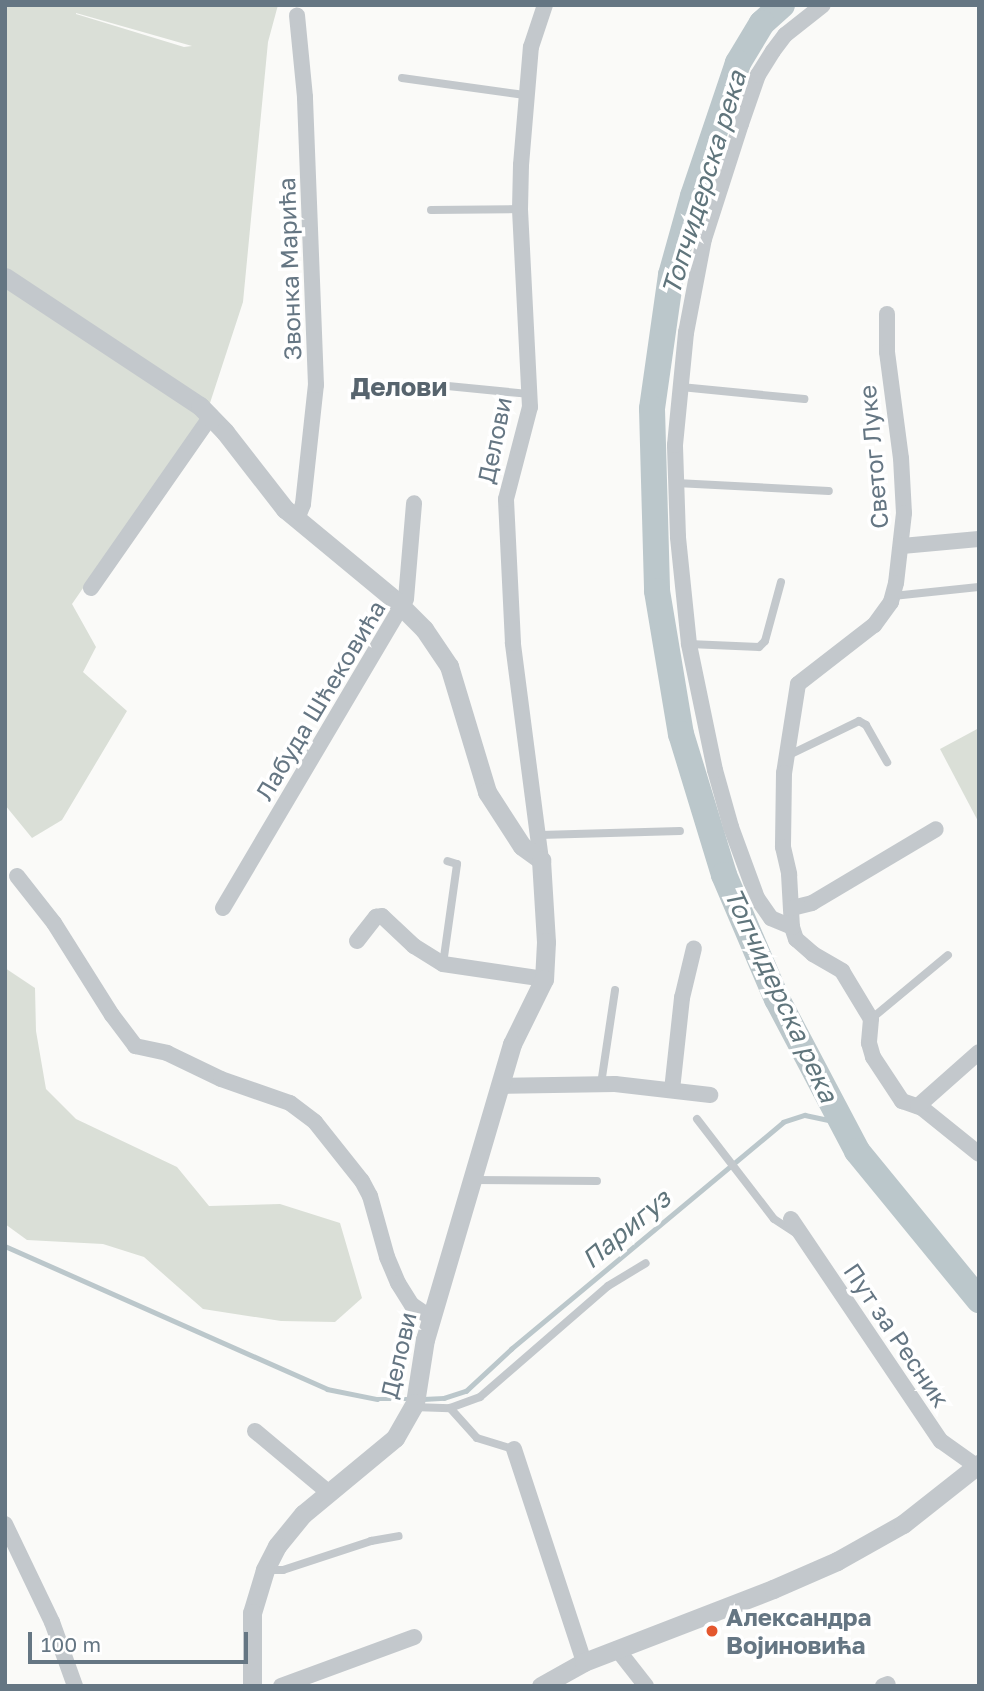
<!DOCTYPE html>
<html>
<head>
<meta charset="utf-8">
<style>
	body { margin:0 }
	#map { position:relative; width:984px; height:1691px; overflow:hidden; background:#fafaf8; font-family:"Golos Text",sans-serif }
	div>[style] { position:absolute }
	.green>* { inset:0; background:#dadfd7 }
	.stream>* { height:4.5px; margin:-2.25px; padding:0 2.25px; transform-origin:2.25px; border-radius:2.25px; background:#bbc7cb }
	.river>* { height:26px; margin:-13px; padding:0 13px; transform-origin:13px; border-radius:13px; background:#bbc7cb }
	.service>* { height:8px; margin:-4px; padding:0 4px; transform-origin:4px; border-radius:4px; background:#c3c8cc }
	.minor>* { height:16px; margin:-8px; padding:0 8px; transform-origin:8px; border-radius:8px; background:#c3c8cc }
	.tertiary>* { height:19px; margin:-9.5px; padding:0 9.5px; transform-origin:9.5px; border-radius:9.5px; background:#c3c8cc }
	.dots>* { width:19px; height:19px; translate:-50% -50%; box-sizing:border-box; border:4px solid #fff; border-radius:50% }
	span { translate:-50% -50%; white-space:nowrap; text-align:center; line-height:1.15; -webkit-text-stroke:7px #fff; paint-order:stroke }
	.street-label { font-size:24px; color:#657683 }
	.poi-label { font-size:24px; color:#657683; font-weight:700 }
	.left { translate:0 -50%; text-align:left }
	.water-label { font-size:26px; color:#60757c; font-style:italic }
	.neighbourhood-label { font-size:26px; color:#57646e; font-weight:700 }
	.frame { position:absolute; inset:0; border:7px solid #657683; pointer-events:none }
	.scale { position:absolute; left:28px; top:1632px; width:220px; height:32px; box-sizing:border-box; border:4px solid #657683; border-top:0; padding-left:9px; font-size:21px; line-height:24px; white-space:nowrap; color:#657683; -webkit-text-stroke:5px #fff; paint-order:stroke }
</style>
</head>
<body>
<div id="map">
	<div class="green">
		<i style="clip-path:polygon(evenodd,5px 5px,278px 5px,268px 42px,243px 302px,209px 406px,72px 604px,96px 647px,83px 672px,127px 711px,62px 820px,32px 838px,5px 805px,5px 5px,76px 14px,76px 13px,192px 46px,184px 47px,76px 14px)"></i>
		<i style="clip-path:polygon(979px 728px,979px 823px,940px 749px)"></i>
		<i style="clip-path:polygon(5px 968px,35px 988px,36px 1031px,46px 1089px,76px 1119px,177px 1167px,209px 1206px,280px 1204px,340px 1223px,362px 1298px,335px 1322px,281px 1321px,203px 1309px,144px 1257px,103px 1244px,27px 1240px,5px 1224px)"></i>
	</div>
	<div class="stream">
		<i style="left:5px;top:1246px;width:352px;rotate:23.9deg"></i>
		<i style="left:327px;top:1389px;width:51px;rotate:11.3deg"></i>
		<i style="left:377px;top:1399px;width:33px"></i>
		<i style="left:423px;top:1399px;width:21px;rotate:-3deg"></i>
		<i style="left:444px;top:1398px;width:23px;rotate:-18deg"></i>
		<i style="left:466px;top:1391px;width:62px;rotate:-43deg"></i>
		<i style="left:511px;top:1349px;width:354px;rotate:-39.8deg"></i>
		<i style="left:783px;top:1122px;width:23px;rotate:-18deg"></i>
		<i style="left:805px;top:1115px;width:38px;rotate:12deg"></i>
	</div>
	<div class="river">
		<i style="left:782px;top:5px;width:27px;rotate:138deg"></i>
		<i style="left:762px;top:23px;width:47px;rotate:121deg"></i>
		<i style="left:738px;top:63px;width:140px;rotate:108.7deg"></i>
		<i style="left:693px;top:196px;width:82px;rotate:105.6deg"></i>
		<i style="left:671px;top:275px;width:135px;rotate:98.1deg"></i>
		<i style="left:652px;top:409px;width:182px;rotate:88.4deg"></i>
		<i style="left:657px;top:591px;width:145px;rotate:80.5deg"></i>
		<i style="left:681px;top:734px;width:147px;rotate:73deg"></i>
		<i style="left:724px;top:875px;width:135px;rotate:66.9deg"></i>
		<i style="left:777px;top:999px;width:172px;rotate:62.2deg"></i>
		<i style="left:857px;top:1151px;width:193px;rotate:50.7deg"></i>
	</div>
	<div class="service">
		<i style="left:402px;top:78px;width:124px;rotate:7.9deg"></i>
		<i style="left:431px;top:210px;width:89px;rotate:-0.6deg"></i>
		<i style="left:417px;top:383px;width:114px;rotate:5.6deg"></i>
		<i style="left:681px;top:387px;width:124px;rotate:5.6deg"></i>
		<i style="left:676px;top:483px;width:153px;rotate:3deg"></i>
		<i style="left:893px;top:596px;width:86px;rotate:-6deg"></i>
		<i style="left:689px;top:644px;width:70px;rotate:2.5deg"></i>
		<i style="left:759px;top:647px;width:8px;rotate:-45deg"></i>
		<i style="left:765px;top:641px;width:61px;rotate:-74.8deg"></i>
		<i style="left:787px;top:756px;width:80px;rotate:-25.9deg"></i>
		<i style="left:859px;top:721px;width:8px;rotate:30deg"></i>
		<i style="left:866px;top:725px;width:43px;rotate:60.4deg"></i>
		<i style="left:540px;top:835px;width:140px;rotate:-1.6deg"></i>
		<i style="left:443px;top:964px;width:101px;rotate:-82deg"></i>
		<i style="left:457px;top:864px;width:10px;rotate:-163deg"></i>
		<i style="left:871px;top:1019px;width:100px;rotate:-39.7deg"></i>
		<i style="left:601px;top:1084px;width:95px;rotate:-81.5deg"></i>
		<i style="left:697px;top:1119px;width:126px;rotate:52.4deg"></i>
		<i style="left:774px;top:1219px;width:31px;rotate:33deg"></i>
		<i style="left:474px;top:1180px;width:123px;rotate:0.5deg"></i>
		<i style="left:413px;top:1407px;width:37px;rotate:2deg"></i>
		<i style="left:450px;top:1408px;width:32px;rotate:-20deg"></i>
		<i style="left:480px;top:1397px;width:169px;rotate:-40.9deg"></i>
		<i style="left:608px;top:1286px;width:44px;rotate:-31.2deg"></i>
		<i style="left:450px;top:1408px;width:40px;rotate:48deg"></i>
		<i style="left:477px;top:1438px;width:39px;rotate:17deg"></i>
		<i style="left:268px;top:1570px;width:15px"></i>
		<i style="left:283px;top:1570px;width:93px;rotate:-18.2deg"></i>
		<i style="left:371px;top:1541px;width:28px;rotate:-10deg"></i>
	</div>
	<div class="minor">
		<i style="left:887px;top:314px;width:38px;rotate:90deg"></i>
		<i style="left:887px;top:352px;width:107px;rotate:82.5deg"></i>
		<i style="left:901px;top:458px;width:55px;rotate:86.9deg"></i>
		<i style="left:904px;top:513px;width:70px;rotate:96.5deg"></i>
		<i style="left:896px;top:583px;width:20px;rotate:105deg"></i>
		<i style="left:891px;top:602px;width:29px;rotate:126deg"></i>
		<i style="left:874px;top:625px;width:96px;rotate:142.2deg"></i>
		<i style="left:798px;top:684px;width:90px;rotate:98.9deg"></i>
		<i style="left:784px;top:773px;width:74px;rotate:90.8deg"></i>
		<i style="left:783px;top:847px;width:28px;rotate:77deg"></i>
		<i style="left:789px;top:874px;width:53px;rotate:86.8deg"></i>
		<i style="left:792px;top:927px;width:13px;rotate:72deg"></i>
		<i style="left:796px;top:939px;width:23px;rotate:41deg"></i>
		<i style="left:813px;top:954px;width:34px;rotate:30deg"></i>
		<i style="left:842px;top:971px;width:56px;rotate:58.9deg"></i>
		<i style="left:871px;top:1019px;width:24px;rotate:95deg"></i>
		<i style="left:869px;top:1043px;width:15px;rotate:74deg"></i>
		<i style="left:873px;top:1057px;width:53px;rotate:56.6deg"></i>
		<i style="left:902px;top:1101px;width:21px;rotate:19deg"></i>
		<i style="left:922px;top:1108px;width:73px;rotate:38.9deg"></i>
		<i style="left:297px;top:519px;width:16px;rotate:-68deg"></i>
		<i style="left:303px;top:504px;width:120px;rotate:-83.8deg"></i>
		<i style="left:316px;top:385px;width:288px;rotate:-92.2deg"></i>
		<i style="left:305px;top:97px;width:82px;rotate:-95.6deg"></i>
		<i style="left:902px;top:546px;width:77px;rotate:-5.2deg"></i>
		<i style="left:91px;top:588px;width:210px;rotate:-55.1deg"></i>
		<i style="left:541px;top:860px;width:219px;rotate:-97.4deg"></i>
		<i style="left:513px;top:643px;width:144px;rotate:-92.8deg"></i>
		<i style="left:506px;top:499px;width:95px;rotate:-75.4deg"></i>
		<i style="left:530px;top:407px;width:198px;rotate:-92.9deg"></i>
		<i style="left:520px;top:209px;width:44px;rotate:-88.7deg"></i>
		<i style="left:521px;top:165px;width:118px;rotate:-85.2deg"></i>
		<i style="left:531px;top:47px;width:44px;rotate:-71.6deg"></i>
		<i style="left:17px;top:876px;width:60px;rotate:51.8deg"></i>
		<i style="left:54px;top:923px;width:109px;rotate:57.8deg"></i>
		<i style="left:112px;top:1015px;width:39px;rotate:53deg"></i>
		<i style="left:135px;top:1046px;width:33px;rotate:12deg"></i>
		<i style="left:167px;top:1053px;width:60px;rotate:25.7deg"></i>
		<i style="left:221px;top:1079px;width:73px;rotate:19.2deg"></i>
		<i style="left:290px;top:1103px;width:31px;rotate:37deg"></i>
		<i style="left:315px;top:1122px;width:75px;rotate:51.5deg"></i>
		<i style="left:362px;top:1181px;width:17px;rotate:62deg"></i>
		<i style="left:370px;top:1196px;width:63px;rotate:74.4deg"></i>
		<i style="left:387px;top:1257px;width:28px;rotate:67deg"></i>
		<i style="left:398px;top:1283px;width:26px;rotate:58deg"></i>
		<i style="left:412px;top:1305px;width:23px;rotate:34deg"></i>
		<i style="left:223px;top:908px;width:359px;rotate:-59.4deg"></i>
		<i style="left:406px;top:599px;width:96px;rotate:-85.2deg"></i>
		<i style="left:792px;top:908px;width:21px;rotate:-14deg"></i>
		<i style="left:812px;top:903px;width:144px;rotate:-30.8deg"></i>
		<i style="left:792px;top:927px;width:23px;rotate:-157deg"></i>
		<i style="left:771px;top:918px;width:24px;rotate:-125deg"></i>
		<i style="left:757px;top:898px;width:76px;rotate:-110.1deg"></i>
		<i style="left:731px;top:827px;width:59px;rotate:-105.7deg"></i>
		<i style="left:715px;top:770px;width:129px;rotate:-101.7deg"></i>
		<i style="left:689px;top:644px;width:108px;rotate:-95.9deg"></i>
		<i style="left:678px;top:537px;width:92px;rotate:-91.9deg"></i>
		<i style="left:675px;top:445px;width:113px;rotate:-84.4deg"></i>
		<i style="left:686px;top:333px;width:96px;rotate:-79.2deg"></i>
		<i style="left:704px;top:239px;width:121px;rotate:-72.2deg"></i>
		<i style="left:741px;top:124px;width:52px;rotate:-70.9deg"></i>
		<i style="left:758px;top:75px;width:28px;rotate:-58deg"></i>
		<i style="left:773px;top:51px;width:20px;rotate:-53deg"></i>
		<i style="left:785px;top:35px;width:48px;rotate:-38.3deg"></i>
		<i style="left:357px;top:941px;width:31px;rotate:-52deg"></i>
		<i style="left:376px;top:917px;width:6px;rotate:-9deg"></i>
		<i style="left:382px;top:916px;width:44px;rotate:43.2deg"></i>
		<i style="left:414px;top:946px;width:34px;rotate:32deg"></i>
		<i style="left:443px;top:964px;width:102px;rotate:8.4deg"></i>
		<i style="left:500px;top:1086px;width:115px;rotate:-1deg"></i>
		<i style="left:615px;top:1084px;width:96px;rotate:6.6deg"></i>
		<i style="left:672px;top:1090px;width:93px;rotate:-83.8deg"></i>
		<i style="left:682px;top:998px;width:51px;rotate:-76.5deg"></i>
		<i style="left:918px;top:1106px;width:81px;rotate:-41.5deg"></i>
		<i style="left:791px;top:1219px;width:268px;rotate:56deg"></i>
		<i style="left:941px;top:1441px;width:47px;rotate:35.4deg"></i>
		<i style="left:255px;top:1431px;width:95px;rotate:39.9deg"></i>
		<i style="left:514px;top:1449px;width:224px;rotate:71.8deg"></i>
		<i style="left:5px;top:1524px;width:109px;rotate:64.4deg"></i>
		<i style="left:52px;top:1622px;width:68px;rotate:70.2deg"></i>
		<i style="left:617px;top:1649px;width:47px;rotate:51.9deg"></i>
		<i style="left:281px;top:1686px;width:142px;rotate:-20.2deg"></i>
		<i style="left:883px;top:1686px;width:5px;rotate:-22deg"></i>
	</div>
	<div class="tertiary">
		<i style="left:5px;top:277px;width:234px;rotate:33.5deg"></i>
		<i style="left:200px;top:406px;width:36px;rotate:46deg"></i>
		<i style="left:225px;top:432px;width:98px;rotate:52.1deg"></i>
		<i style="left:285px;top:509px;width:143px;rotate:39.6deg"></i>
		<i style="left:395px;top:600px;width:41px;rotate:45deg"></i>
		<i style="left:424px;top:629px;width:45px;rotate:56deg"></i>
		<i style="left:449px;top:666px;width:132px;rotate:73.2deg"></i>
		<i style="left:487px;top:792px;width:64px;rotate:57.1deg"></i>
		<i style="left:522px;top:846px;width:24px;rotate:36deg"></i>
		<i style="left:541px;top:860px;width:82px;rotate:86.5deg"></i>
		<i style="left:546px;top:942px;width:37px;rotate:93deg"></i>
		<i style="left:544px;top:979px;width:72px;rotate:116.2deg"></i>
		<i style="left:512px;top:1044px;width:308px;rotate:106.4deg"></i>
		<i style="left:425px;top:1339px;width:65px;rotate:98.9deg"></i>
		<i style="left:415px;top:1403px;width:40px;rotate:119.7deg"></i>
		<i style="left:395px;top:1438px;width:119px;rotate:140.4deg"></i>
		<i style="left:303px;top:1514px;width:41px;rotate:129.1deg"></i>
		<i style="left:277px;top:1546px;width:27px;rotate:117deg"></i>
		<i style="left:265px;top:1570px;width:45px;rotate:106.8deg"></i>
		<i style="left:252px;top:1613px;width:73px;rotate:90deg"></i>
		<i style="left:541px;top:1686px;width:49px;rotate:-29.2deg"></i>
		<i style="left:584px;top:1662px;width:203px;rotate:-21.1deg"></i>
		<i style="left:773px;top:1589px;width:70px;rotate:-23.6deg"></i>
		<i style="left:837px;top:1561px;width:76px;rotate:-29.3deg"></i>
		<i style="left:903px;top:1524px;width:97px;rotate:-38.3deg"></i>
	</div>
	<div class="dots">
		<i style="left:712px;top:1631px;background:#e4572e"></i>
	</div>
	<div class="street-label">
		<span style="left:289px;top:269px;rotate:-92deg">Звонка Марића</span>
		<span style="left:494px;top:440px;rotate:-78deg">Делови</span>
		<span style="left:873px;top:457px;rotate:-95deg">Светог Луке</span>
		<span style="left:320px;top:700px;rotate:-59deg">Лабуда Шћековића</span>
		<span style="left:897px;top:1335px;rotate:56deg">Пут за Ресник</span>
		<span style="left:398px;top:1355px;rotate:-77deg">Делови</span>
	</div>
	<div class="poi-label">
		<span class="left" style="left:726px;top:1631px">Александра<br>Војиновића</span>
	</div>
	<div class="water-label">
		<span style="left:704px;top:183px;rotate:-73deg">Топчидерска река</span>
		<span style="left:781px;top:995px;rotate:65deg">Топчидерска река</span>
		<span style="left:626px;top:1229px;rotate:-40deg">Паригуз</span>
	</div>
	<div class="neighbourhood-label">
		<span style="left:399px;top:387px">Делови</span>
	</div>
	<div class="frame"></div>
	<div class="scale">100 m</div>
</div>
</body>
</html>
